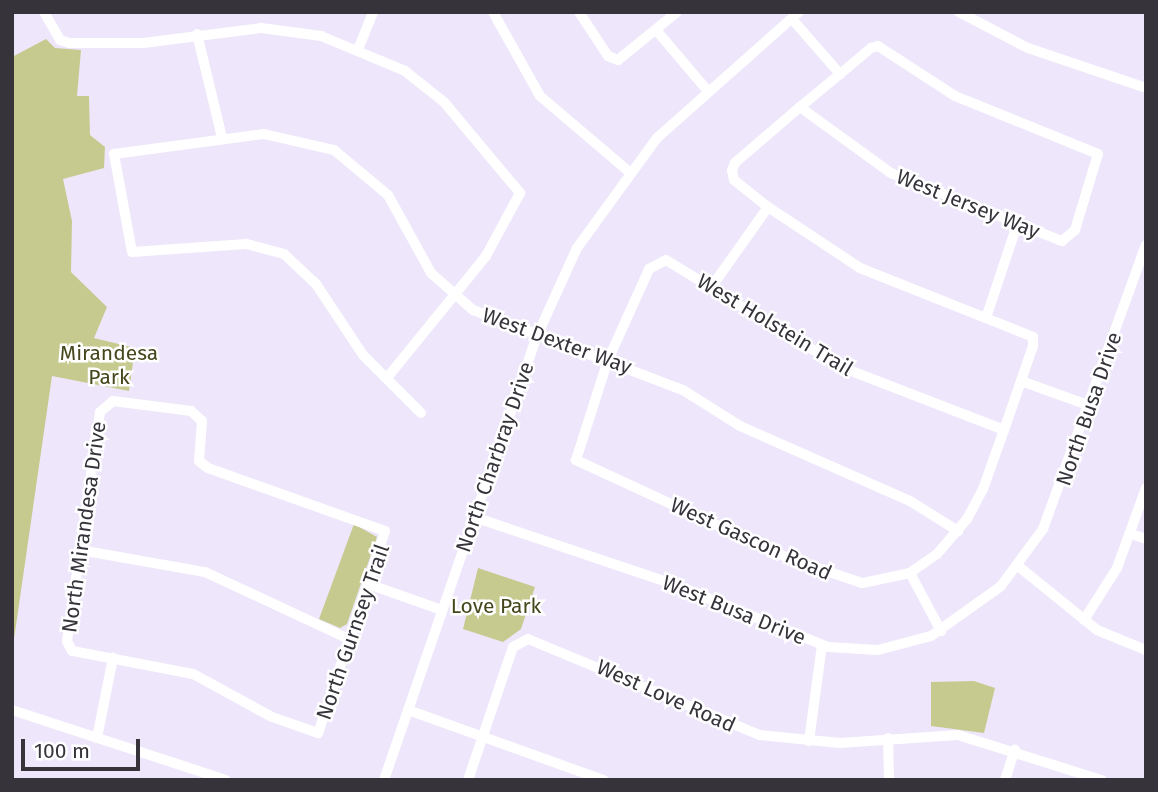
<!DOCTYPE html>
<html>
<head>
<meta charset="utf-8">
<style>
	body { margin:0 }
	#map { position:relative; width:1158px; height:792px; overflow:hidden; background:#eee6fb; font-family:"Fira Sans",sans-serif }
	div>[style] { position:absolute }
	.green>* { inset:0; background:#c7ca8f }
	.minor>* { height:10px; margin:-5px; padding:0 5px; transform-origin:5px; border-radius:5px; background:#fff }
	span { translate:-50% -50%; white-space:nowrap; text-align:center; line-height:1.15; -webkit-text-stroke:5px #fff; paint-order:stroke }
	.street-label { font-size:21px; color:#36333b }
	.park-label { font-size:21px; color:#46471d }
	.frame { position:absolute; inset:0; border:14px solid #36333b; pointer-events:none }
	.scale { position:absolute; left:21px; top:739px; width:119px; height:32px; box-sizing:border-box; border:4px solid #36333b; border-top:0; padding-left:9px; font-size:21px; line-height:24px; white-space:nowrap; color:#36333b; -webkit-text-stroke:5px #fff; paint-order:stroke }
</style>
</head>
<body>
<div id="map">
	<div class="green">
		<i style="clip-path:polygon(46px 39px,55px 48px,81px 50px,77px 96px,89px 96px,90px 135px,105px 147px,104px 168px,63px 179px,72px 221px,71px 272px,107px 307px,94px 338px,135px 348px,129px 391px,52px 376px,12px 653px,12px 57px)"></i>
		<i style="clip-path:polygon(354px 524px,377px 537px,347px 624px,340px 628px,319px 619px)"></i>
		<i style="clip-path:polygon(478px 568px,535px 587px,521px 629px,503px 642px,463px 629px)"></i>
		<i style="clip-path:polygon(974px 681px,995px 688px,984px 733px,931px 726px,931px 682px)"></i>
	</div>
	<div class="minor">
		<i style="left:44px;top:12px;width:32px;rotate:60deg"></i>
		<i style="left:60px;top:40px;width:9px;rotate:18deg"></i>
		<i style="left:69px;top:43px;width:74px"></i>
		<i style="left:143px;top:43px;width:119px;rotate:-7.2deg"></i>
		<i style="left:261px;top:28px;width:61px;rotate:7.6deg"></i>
		<i style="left:321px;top:36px;width:91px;rotate:22.6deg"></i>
		<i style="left:405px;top:71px;width:50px;rotate:38.5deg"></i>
		<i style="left:444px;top:102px;width:119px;rotate:50.1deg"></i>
		<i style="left:520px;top:193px;width:72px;rotate:118.4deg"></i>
		<i style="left:486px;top:256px;width:157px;rotate:129.1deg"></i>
		<i style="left:493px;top:12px;width:96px;rotate:60.8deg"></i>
		<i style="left:540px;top:96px;width:116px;rotate:40.4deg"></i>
		<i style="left:579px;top:12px;width:53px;rotate:56.6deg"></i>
		<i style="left:608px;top:56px;width:11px;rotate:22deg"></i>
		<i style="left:618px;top:60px;width:76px;rotate:-39.1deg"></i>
		<i style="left:959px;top:12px;width:78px;rotate:27.6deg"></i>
		<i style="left:1028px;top:48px;width:125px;rotate:18.7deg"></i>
		<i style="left:792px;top:19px;width:73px;rotate:48.9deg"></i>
		<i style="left:656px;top:30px;width:80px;rotate:49.6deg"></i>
		<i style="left:197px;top:34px;width:106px;rotate:76.4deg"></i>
		<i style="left:359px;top:47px;width:38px;rotate:-68deg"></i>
		<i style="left:800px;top:107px;width:112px;rotate:36deg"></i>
		<i style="left:891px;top:173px;width:184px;rotate:21.7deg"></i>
		<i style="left:1062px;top:241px;width:17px;rotate:-40deg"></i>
		<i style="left:1075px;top:230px;width:79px;rotate:-73.2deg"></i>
		<i style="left:1098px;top:154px;width:154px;rotate:-157.9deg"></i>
		<i style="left:955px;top:96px;width:92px;rotate:-147deg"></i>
		<i style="left:878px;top:46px;width:7px;rotate:164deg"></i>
		<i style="left:871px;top:48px;width:40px;rotate:140deg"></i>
		<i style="left:840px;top:74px;width:52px;rotate:140.5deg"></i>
		<i style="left:800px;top:107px;width:86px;rotate:139.3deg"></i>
		<i style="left:735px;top:163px;width:8px;rotate:113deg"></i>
		<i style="left:732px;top:170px;width:10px;rotate:79deg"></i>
		<i style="left:734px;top:180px;width:43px;rotate:38.5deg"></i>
		<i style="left:768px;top:207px;width:110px;rotate:33.5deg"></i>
		<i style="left:860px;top:268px;width:186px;rotate:21.7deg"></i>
		<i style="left:1033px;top:337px;width:9px;rotate:90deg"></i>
		<i style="left:1033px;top:346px;width:37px;rotate:109deg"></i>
		<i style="left:1021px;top:381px;width:52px;rotate:109.1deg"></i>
		<i style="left:1004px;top:430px;width:63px;rotate:109.6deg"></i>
		<i style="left:983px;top:489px;width:34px;rotate:118deg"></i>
		<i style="left:967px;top:519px;width:46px;rotate:130.6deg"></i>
		<i style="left:937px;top:554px;width:33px;rotate:145deg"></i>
		<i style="left:910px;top:573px;width:49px;rotate:168.2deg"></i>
		<i style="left:862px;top:583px;width:78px;rotate:-161.3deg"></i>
		<i style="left:788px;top:558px;width:234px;rotate:-155.2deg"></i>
		<i style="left:576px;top:460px;width:105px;rotate:-72.3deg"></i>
		<i style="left:608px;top:360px;width:100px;rotate:-65.7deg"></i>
		<i style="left:649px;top:269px;width:19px;rotate:-28deg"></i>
		<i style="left:666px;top:260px;width:205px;rotate:31.4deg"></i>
		<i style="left:841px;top:367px;width:175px;rotate:21.1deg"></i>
		<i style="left:710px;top:289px;width:100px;rotate:-54.7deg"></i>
		<i style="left:986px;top:318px;width:98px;rotate:-71.6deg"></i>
		<i style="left:1021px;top:381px;width:74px;rotate:19.7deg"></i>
		<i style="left:113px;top:401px;width:79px;rotate:7.3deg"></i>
		<i style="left:191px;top:411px;width:15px;rotate:42deg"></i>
		<i style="left:202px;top:421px;width:40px;rotate:94.3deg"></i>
		<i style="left:199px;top:461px;width:11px;rotate:38deg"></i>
		<i style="left:208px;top:468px;width:188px;rotate:19.6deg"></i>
		<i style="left:385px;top:531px;width:213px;rotate:108.3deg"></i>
		<i style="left:318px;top:733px;width:49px;rotate:-160.8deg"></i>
		<i style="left:272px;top:717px;width:90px;rotate:-151.4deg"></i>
		<i style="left:193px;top:674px;width:123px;rotate:-169.2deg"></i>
		<i style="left:72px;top:651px;width:11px;rotate:-117deg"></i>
		<i style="left:67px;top:641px;width:231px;rotate:-81.8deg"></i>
		<i style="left:100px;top:412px;width:17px;rotate:-40deg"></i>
		<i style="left:421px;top:413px;width:82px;rotate:-135deg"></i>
		<i style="left:363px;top:355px;width:85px;rotate:-123.5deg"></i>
		<i style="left:316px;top:284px;width:44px;rotate:-136.8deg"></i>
		<i style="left:284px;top:254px;width:39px;rotate:-165deg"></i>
		<i style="left:246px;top:244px;width:114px;rotate:176deg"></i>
		<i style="left:132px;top:252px;width:100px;rotate:-100.4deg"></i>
		<i style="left:114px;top:154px;width:151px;rotate:-7.6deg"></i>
		<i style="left:264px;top:134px;width:72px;rotate:12.9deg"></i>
		<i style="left:334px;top:150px;width:70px;rotate:39.8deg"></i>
		<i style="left:388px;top:195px;width:89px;rotate:61.1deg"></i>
		<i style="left:431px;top:273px;width:56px;rotate:41.4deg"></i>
		<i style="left:473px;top:310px;width:225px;rotate:20.9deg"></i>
		<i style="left:683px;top:390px;width:67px;rotate:32.3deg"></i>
		<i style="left:740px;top:426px;width:186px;rotate:23.8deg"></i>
		<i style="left:910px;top:501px;width:57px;rotate:32deg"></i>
		<i style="left:474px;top:517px;width:210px;rotate:18.6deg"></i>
		<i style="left:673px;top:584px;width:167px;rotate:22.1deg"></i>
		<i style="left:828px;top:647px;width:50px;rotate:3.4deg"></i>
		<i style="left:878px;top:650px;width:55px;rotate:-14.8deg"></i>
		<i style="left:931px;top:636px;width:86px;rotate:-35.5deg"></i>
		<i style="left:1001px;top:586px;width:71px;rotate:-53.6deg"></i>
		<i style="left:1043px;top:529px;width:302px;rotate:-70.1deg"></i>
		<i style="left:1131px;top:534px;width:16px;rotate:18deg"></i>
		<i style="left:80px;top:550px;width:127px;rotate:10deg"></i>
		<i style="left:205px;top:572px;width:161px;rotate:25deg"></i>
		<i style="left:1018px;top:566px;width:102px;rotate:39deg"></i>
		<i style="left:1097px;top:630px;width:53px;rotate:22.2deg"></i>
		<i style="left:910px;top:573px;width:66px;rotate:61.9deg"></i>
		<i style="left:371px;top:585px;width:75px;rotate:19.4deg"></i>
		<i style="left:1084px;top:620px;width:62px;rotate:-57.6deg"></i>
		<i style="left:1117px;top:568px;width:85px;rotate:-70.1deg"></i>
		<i style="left:12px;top:710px;width:225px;rotate:18.1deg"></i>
		<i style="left:408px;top:710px;width:208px;rotate:19.7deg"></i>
		<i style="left:97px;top:738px;width:82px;rotate:-78.7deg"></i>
		<i style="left:888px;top:738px;width:42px;rotate:88.6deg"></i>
		<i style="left:809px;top:741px;width:97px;rotate:-82.3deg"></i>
		<i style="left:384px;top:780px;width:470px;rotate:-71deg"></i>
		<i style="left:537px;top:336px;width:97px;rotate:-65.6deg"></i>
		<i style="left:577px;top:248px;width:136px;rotate:-54deg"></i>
		<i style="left:657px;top:138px;width:190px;rotate:-41.6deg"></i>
		<i style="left:468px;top:780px;width:140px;rotate:-71.3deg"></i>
		<i style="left:513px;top:647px;width:17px;rotate:-28deg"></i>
		<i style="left:528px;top:639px;width:251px;rotate:22.5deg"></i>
		<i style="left:760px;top:735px;width:80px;rotate:5.7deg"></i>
		<i style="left:840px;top:743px;width:118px;rotate:-3.9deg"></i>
		<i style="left:958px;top:735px;width:151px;rotate:17.4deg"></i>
		<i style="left:1005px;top:780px;width:32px;rotate:-72deg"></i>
	</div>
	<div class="street-label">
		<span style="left:968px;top:204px;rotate:22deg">West Jersey Way</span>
		<span style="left:775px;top:325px;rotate:31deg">West Holstein Trail</span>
		<span style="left:557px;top:341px;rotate:20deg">West Dexter Way</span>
		<span style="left:1089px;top:409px;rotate:-71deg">North Busa Drive</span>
		<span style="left:495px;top:457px;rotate:-71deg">North Charbray Drive</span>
		<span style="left:84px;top:527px;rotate:-82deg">North Mirandesa Drive</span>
		<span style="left:751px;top:539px;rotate:24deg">West Gascon Road</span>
		<span style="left:734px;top:610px;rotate:22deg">West Busa Drive</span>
		<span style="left:353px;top:632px;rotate:-71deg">North Gurnsey Trail</span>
		<span style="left:666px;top:696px;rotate:24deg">West Love Road</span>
	</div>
	<div class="park-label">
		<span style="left:109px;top:365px">Mirandesa<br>Park</span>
		<span style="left:496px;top:606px">Love Park</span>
	</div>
	<div class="frame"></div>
	<div class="scale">100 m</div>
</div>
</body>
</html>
